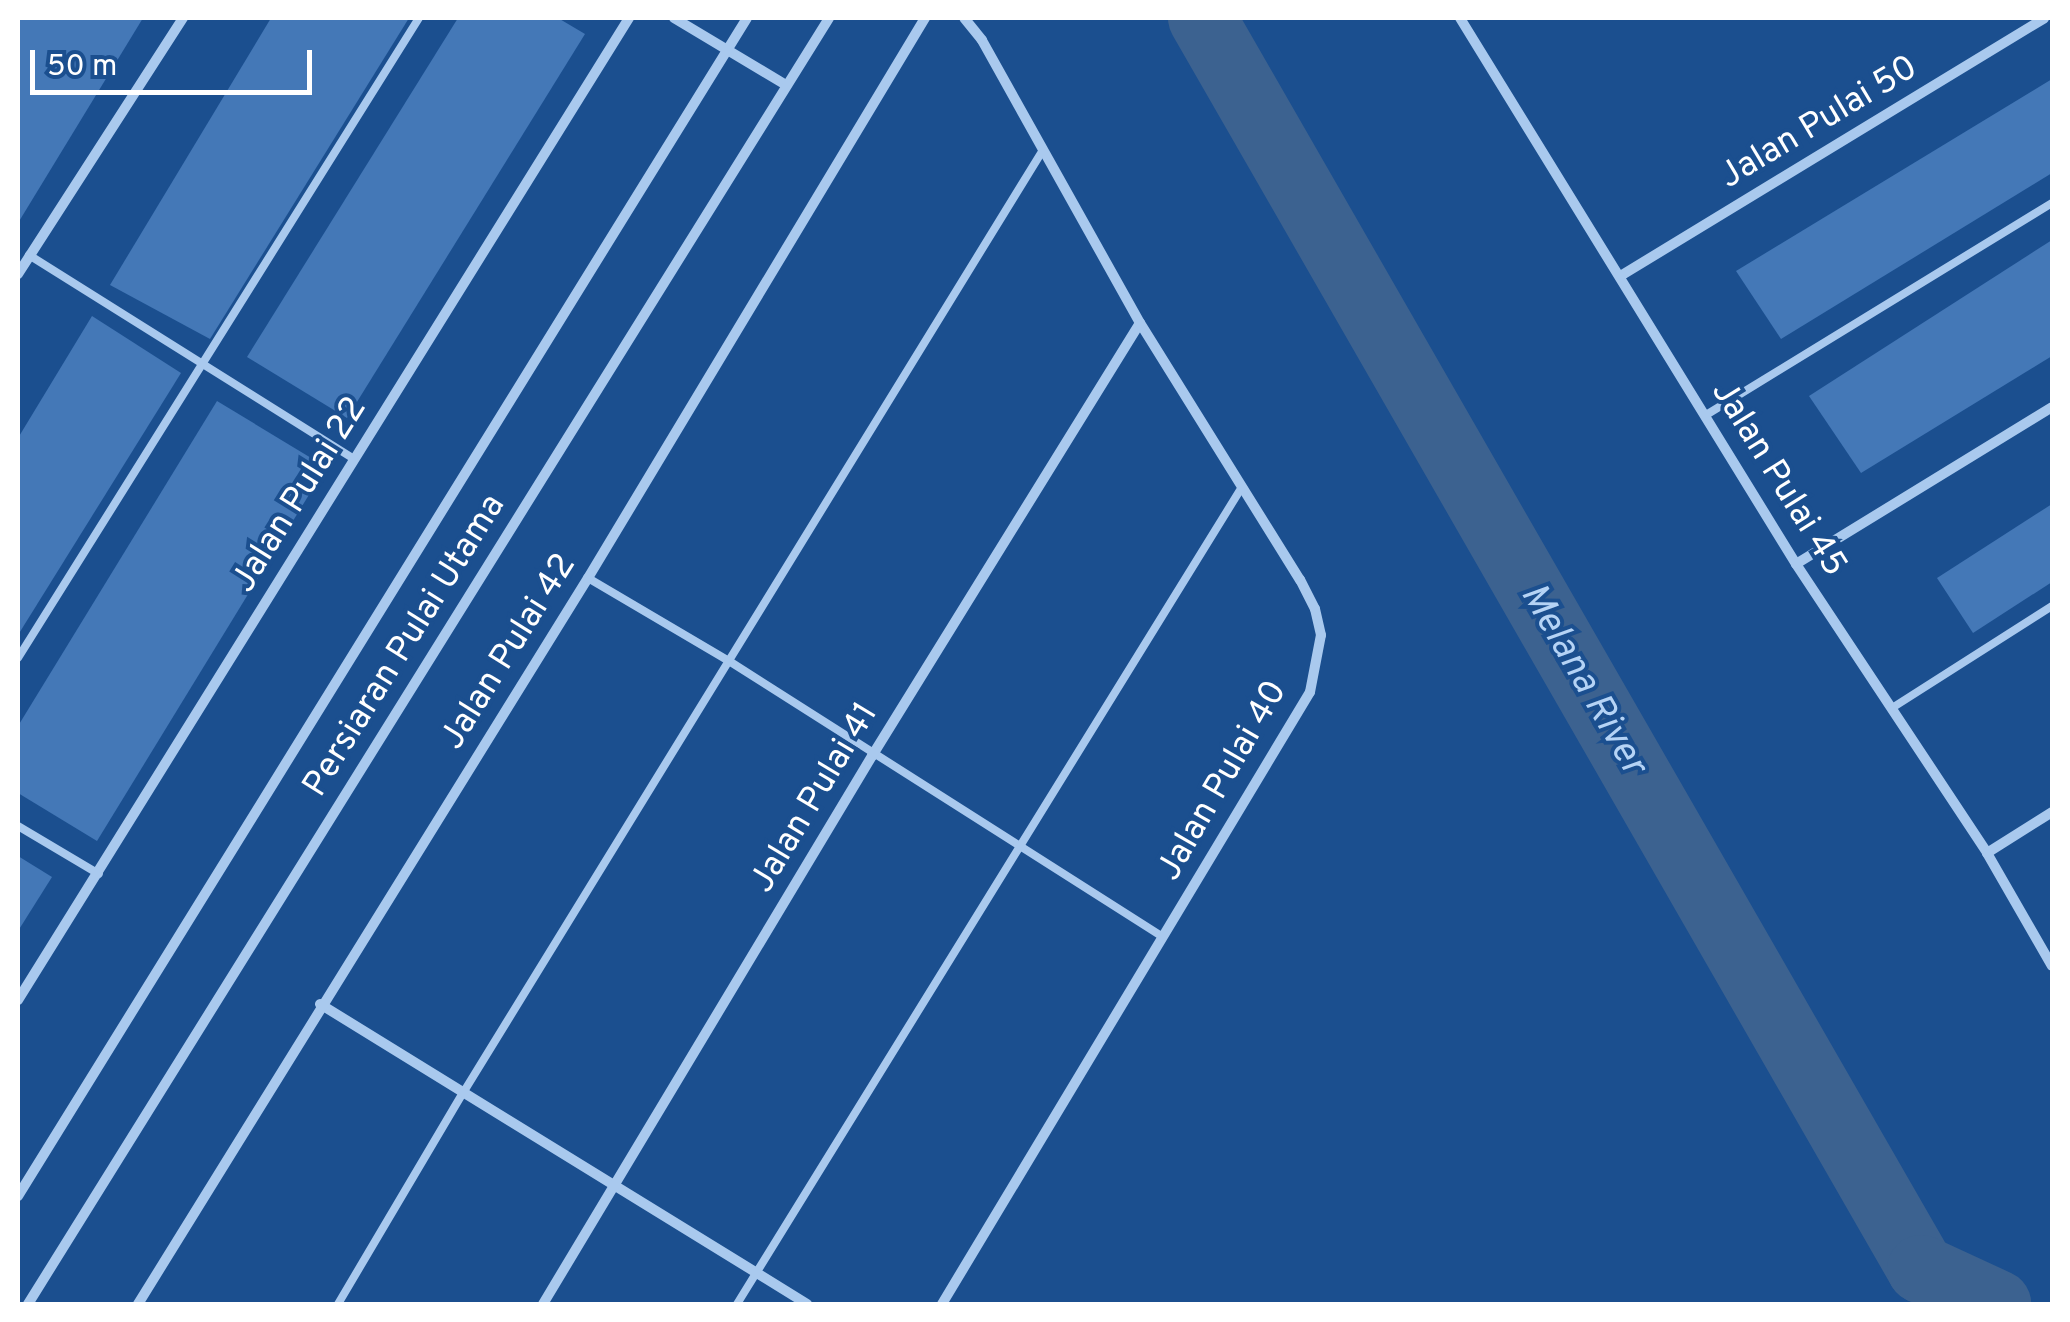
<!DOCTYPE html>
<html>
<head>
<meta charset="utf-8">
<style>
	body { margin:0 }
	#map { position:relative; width:2070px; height:1322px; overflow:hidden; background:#1b4f8f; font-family:Overpass,sans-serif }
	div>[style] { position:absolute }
	.river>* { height:68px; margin:-34px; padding:0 34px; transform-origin:34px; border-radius:34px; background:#3c6290 }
	.building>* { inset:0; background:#4478b7 }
	.lane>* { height:8px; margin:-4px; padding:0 4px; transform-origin:4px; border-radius:4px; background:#a9c9ee }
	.street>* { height:10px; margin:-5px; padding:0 5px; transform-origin:5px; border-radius:5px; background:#a9c9ee }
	span { translate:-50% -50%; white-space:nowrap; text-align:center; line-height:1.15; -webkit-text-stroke:8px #1b4f8f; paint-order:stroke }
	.street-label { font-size:35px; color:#fff }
	.water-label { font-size:38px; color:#b5d3f5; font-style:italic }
	.frame { position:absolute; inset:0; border:20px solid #fff; pointer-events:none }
	.scale { position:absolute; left:30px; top:50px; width:282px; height:45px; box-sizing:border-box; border:5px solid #fff; border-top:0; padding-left:12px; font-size:30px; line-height:35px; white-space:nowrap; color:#fff; -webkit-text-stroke:8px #1b4f8f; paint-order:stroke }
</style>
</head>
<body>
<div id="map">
	<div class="river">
		<i style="left:1202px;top:18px;width:1443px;rotate:60.11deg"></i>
		<i style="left:1921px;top:1269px;width:84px;rotate:24.7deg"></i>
	</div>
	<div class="building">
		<i style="clip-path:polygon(18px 18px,143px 18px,18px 223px)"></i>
		<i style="clip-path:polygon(271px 18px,409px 18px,210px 339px,110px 285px)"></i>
		<i style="clip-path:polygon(458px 18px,558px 18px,585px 34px,347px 418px,247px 357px)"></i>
		<i style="clip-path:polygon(2052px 79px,2052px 173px,1781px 339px,1736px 271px)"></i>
		<i style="clip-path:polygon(2052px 240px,2052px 356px,1861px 473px,1809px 396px)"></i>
		<i style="clip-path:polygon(92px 316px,181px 373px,18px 635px,18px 438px)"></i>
		<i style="clip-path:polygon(217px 401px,326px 467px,97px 841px,18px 793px,18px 726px)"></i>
		<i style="clip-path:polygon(2052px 504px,2052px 582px,1973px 633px,1937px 578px)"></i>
		<i style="clip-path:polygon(18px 856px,52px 877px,18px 931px)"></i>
	</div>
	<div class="lane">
		<i style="left:29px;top:255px;width:384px;rotate:32.1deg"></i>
		<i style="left:1706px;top:415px;width:406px;rotate:-31.5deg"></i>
		<i style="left:588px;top:578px;width:164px;rotate:30.5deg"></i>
		<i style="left:729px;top:661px;width:514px;rotate:32.45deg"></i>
		<i style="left:18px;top:658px;width:755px;rotate:-57.93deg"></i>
		<i style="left:1892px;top:708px;width:190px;rotate:-32.5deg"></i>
		<i style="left:18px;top:826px;width:94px;rotate:30.7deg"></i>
		<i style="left:338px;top:1304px;width:245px;rotate:-59.4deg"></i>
		<i style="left:463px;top:1093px;width:1107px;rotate:-58.41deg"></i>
		<i style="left:737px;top:1304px;width:960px;rotate:-58.28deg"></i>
	</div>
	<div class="street">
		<i style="left:674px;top:18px;width:131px;rotate:30.9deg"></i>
		<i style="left:1460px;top:18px;width:641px;rotate:58.39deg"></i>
		<i style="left:1796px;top:564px;width:346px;rotate:56.5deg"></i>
		<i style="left:1987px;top:853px;width:130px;rotate:60.1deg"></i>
		<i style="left:18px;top:274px;width:305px;rotate:-57.2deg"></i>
		<i style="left:1622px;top:275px;width:494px;rotate:-31.3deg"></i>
		<i style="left:1796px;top:564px;width:300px;rotate:-31.5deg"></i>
		<i style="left:1987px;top:853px;width:77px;rotate:-32.2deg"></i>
		<i style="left:18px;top:1000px;width:1157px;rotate:-58.11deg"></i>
		<i style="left:320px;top:1004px;width:572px;rotate:31.63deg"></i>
		<i style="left:18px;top:1196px;width:1385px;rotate:-58.25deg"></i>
		<i style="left:28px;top:1304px;width:1515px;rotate:-58.08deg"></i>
		<i style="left:138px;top:1304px;width:854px;rotate:-58.21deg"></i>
		<i style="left:588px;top:578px;width:654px;rotate:-58.96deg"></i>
		<i style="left:543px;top:1304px;width:639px;rotate:-59.02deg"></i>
		<i style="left:872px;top:756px;width:509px;rotate:-58.25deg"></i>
		<i style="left:942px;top:1304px;width:714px;rotate:-58.98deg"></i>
		<i style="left:1310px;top:692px;width:58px;rotate:-79.1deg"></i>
		<i style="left:1321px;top:635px;width:27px;rotate:-103deg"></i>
		<i style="left:1315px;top:609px;width:33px;rotate:-117deg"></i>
		<i style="left:1300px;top:580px;width:303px;rotate:-121.9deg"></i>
		<i style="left:1140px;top:323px;width:324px;rotate:-119.2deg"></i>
		<i style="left:982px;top:40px;width:28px;rotate:-129deg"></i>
	</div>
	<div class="street-label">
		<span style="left:1819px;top:123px;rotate:-31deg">Jalan Pulai 50</span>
		<span style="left:1778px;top:479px;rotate:58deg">Jalan Pulai 45</span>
		<span style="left:300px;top:495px;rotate:-58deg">Jalan Pulai 22</span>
		<span style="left:405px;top:646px;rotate:-58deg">Persiaran Pulai Utama</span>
		<span style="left:509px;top:652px;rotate:-58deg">Jalan Pulai 42</span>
		<span style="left:1223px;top:781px;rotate:-60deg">Jalan Pulai 40</span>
		<span style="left:815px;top:798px;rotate:-59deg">Jalan Pulai 41</span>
	</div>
	<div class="water-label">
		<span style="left:1582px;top:680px;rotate:60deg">Melana River</span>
	</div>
	<div class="frame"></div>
	<div class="scale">50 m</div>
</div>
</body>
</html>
